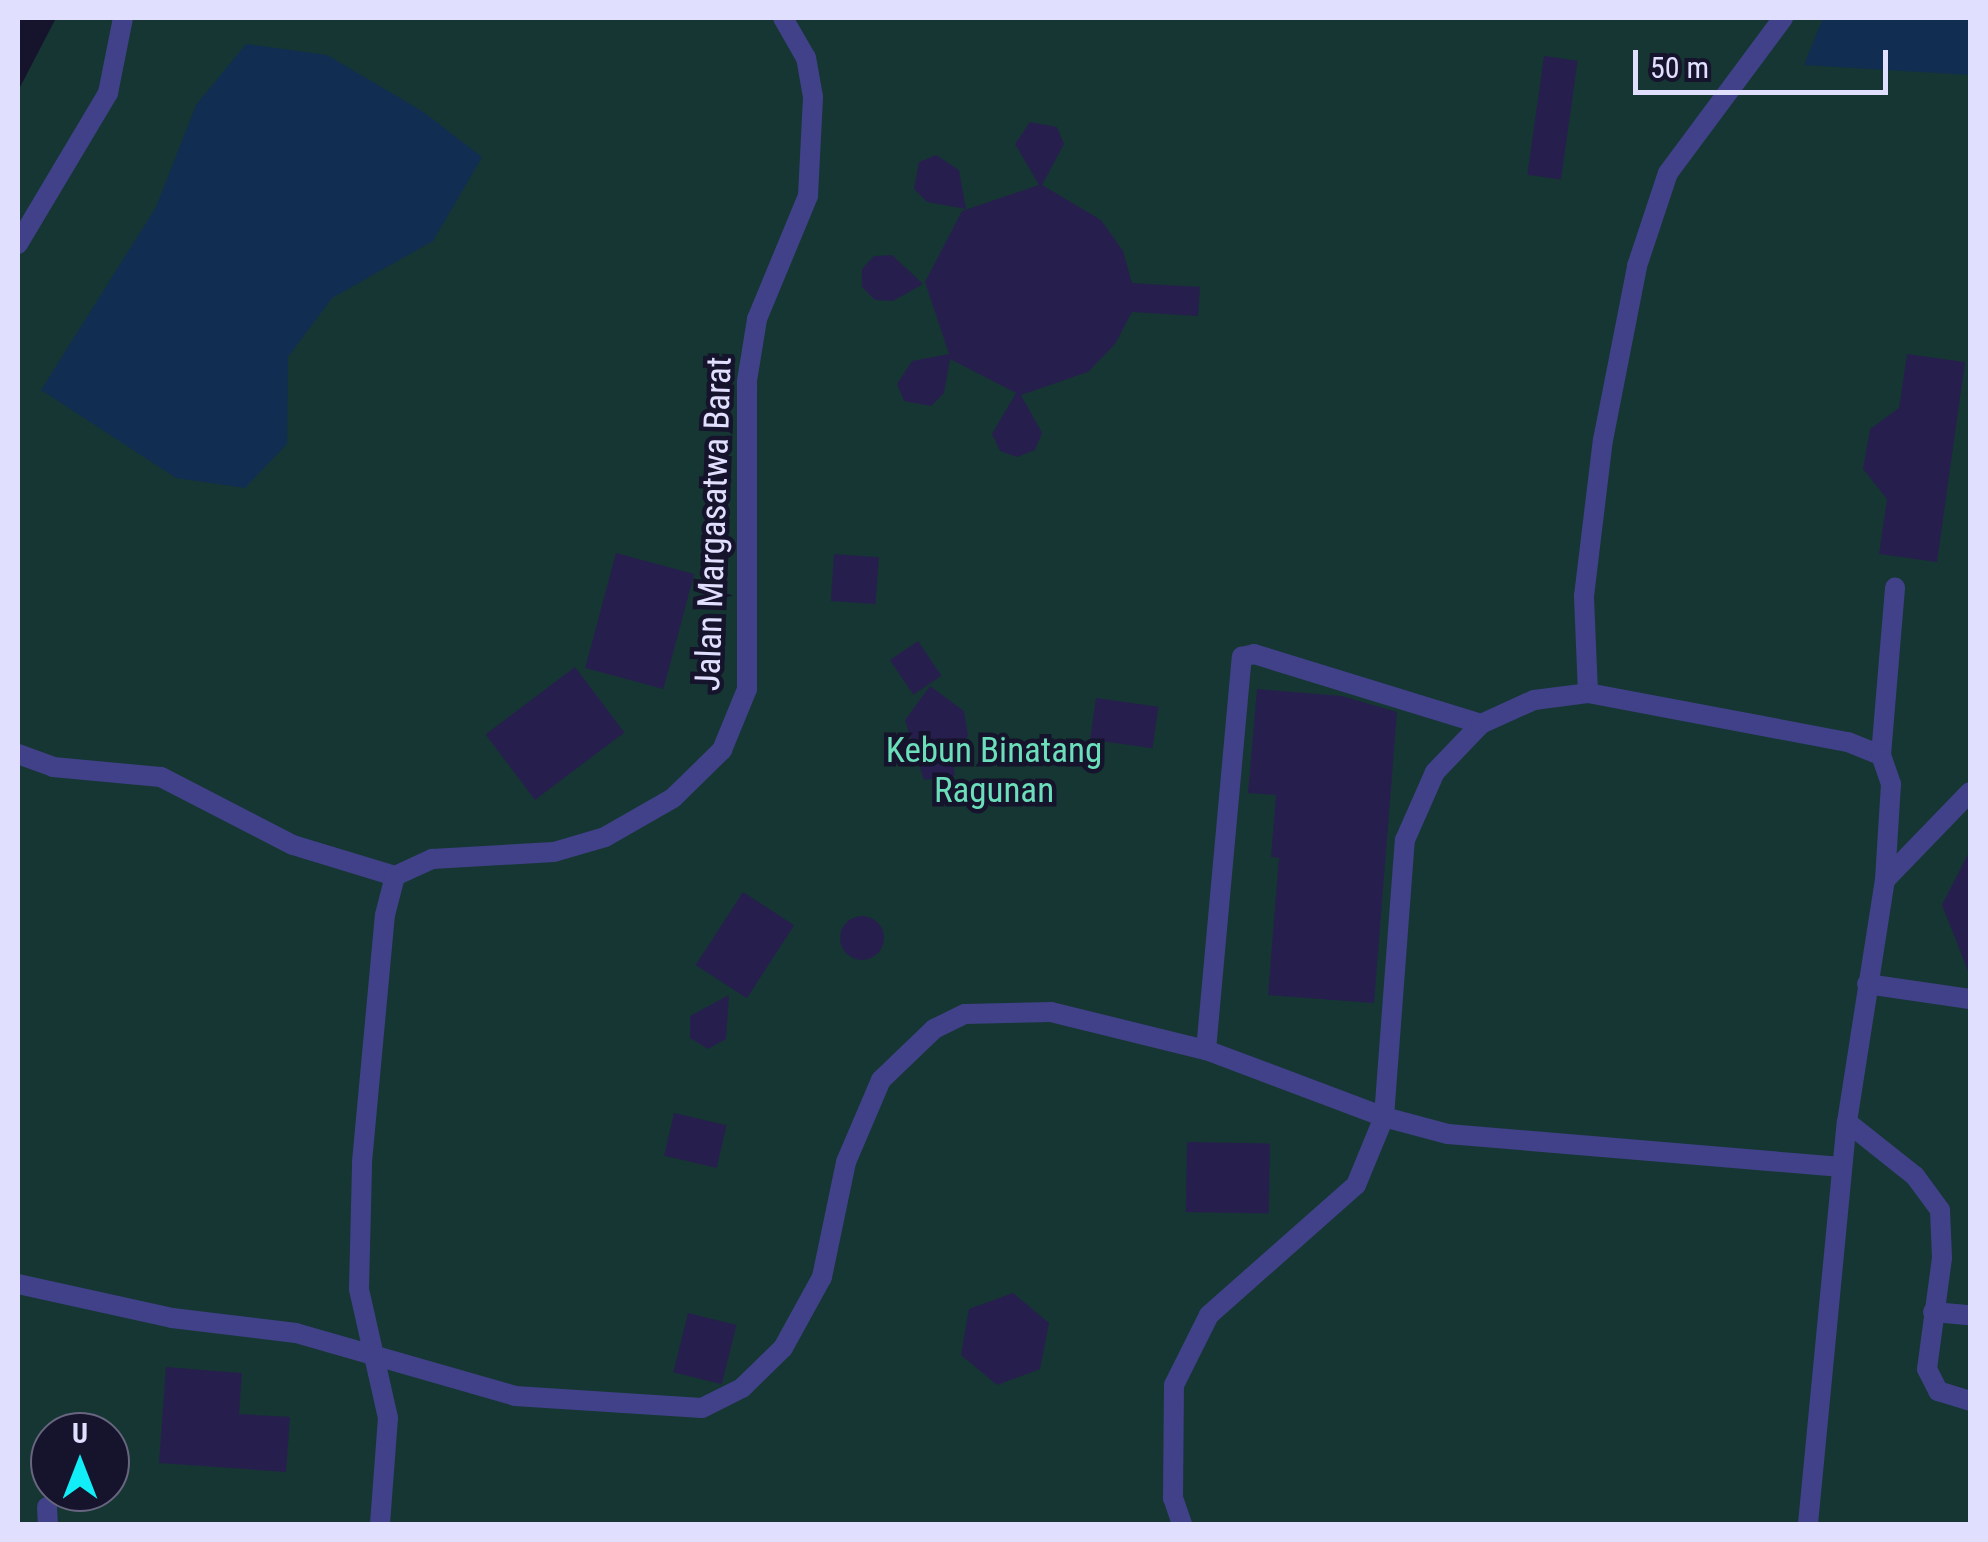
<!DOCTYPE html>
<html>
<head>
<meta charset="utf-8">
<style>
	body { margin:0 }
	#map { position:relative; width:1988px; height:1542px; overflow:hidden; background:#16132c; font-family:"Roboto Condensed",sans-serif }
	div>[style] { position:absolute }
	.green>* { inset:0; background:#163633 }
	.water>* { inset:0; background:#112d52 }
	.building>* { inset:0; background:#261f4d; transform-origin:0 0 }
	.round { border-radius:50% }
	.service>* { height:20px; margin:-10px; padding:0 10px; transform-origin:10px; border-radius:10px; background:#404189 }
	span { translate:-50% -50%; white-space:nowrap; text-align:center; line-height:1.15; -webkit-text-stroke:9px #16132c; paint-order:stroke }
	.street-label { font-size:35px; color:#e1dffe }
	.park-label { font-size:35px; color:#6bdeba }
	.frame { position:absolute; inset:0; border:20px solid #e1dffe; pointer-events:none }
	.north { position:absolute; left:30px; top:1412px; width:100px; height:100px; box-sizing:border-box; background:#16132c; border:2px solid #676580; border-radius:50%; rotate:0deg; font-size:28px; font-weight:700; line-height:40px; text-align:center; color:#e1dffe }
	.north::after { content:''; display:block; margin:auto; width:35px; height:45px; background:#12eef7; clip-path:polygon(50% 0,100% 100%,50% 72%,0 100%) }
	.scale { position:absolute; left:1633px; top:50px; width:255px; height:45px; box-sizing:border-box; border:5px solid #e1dffe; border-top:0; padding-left:12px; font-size:30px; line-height:35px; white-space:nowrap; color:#e1dffe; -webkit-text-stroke:8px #16132c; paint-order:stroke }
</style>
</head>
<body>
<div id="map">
	<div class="green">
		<i style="clip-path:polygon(evenodd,56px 18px,1970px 18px,1970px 1524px,18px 1524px,18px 91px,56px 18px,50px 1432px,110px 1432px,110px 1492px,50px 1492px,50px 1432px)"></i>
	</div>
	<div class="water">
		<i style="clip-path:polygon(1823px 18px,1970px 18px,1970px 75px,1804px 65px)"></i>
		<i style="clip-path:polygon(246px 44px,327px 55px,422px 111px,482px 157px,433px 241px,332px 298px,288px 357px,287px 444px,245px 488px,176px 478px,41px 390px,156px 207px,196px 105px)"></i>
	</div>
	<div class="building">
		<i style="left:1544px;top:56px;width:34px;height:120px;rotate:8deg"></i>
		<i style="clip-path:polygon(1030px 122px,1057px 127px,1064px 144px,1042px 185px,1101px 220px,1123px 251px,1132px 283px,1200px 287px,1198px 316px,1132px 312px,1115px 344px,1088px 372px,1021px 395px,1042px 433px,1035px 450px,1017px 457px,1000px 451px,992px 434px,1016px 393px,950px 359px,944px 393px,931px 406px,904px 401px,897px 384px,912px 361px,949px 354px,925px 282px,962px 211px,1039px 185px,1015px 144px)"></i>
		<i style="clip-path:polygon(936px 155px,959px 170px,966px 209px,927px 202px,914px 189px,919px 162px)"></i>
		<i style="clip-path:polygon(892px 255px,923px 284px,893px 301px,875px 300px,862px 287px,862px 269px,874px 256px)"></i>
		<i style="clip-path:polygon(1907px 354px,1965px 362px,1937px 562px,1879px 554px,1887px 499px,1863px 469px,1870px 429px,1899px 408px)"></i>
		<i style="left:616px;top:553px;width:81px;height:119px;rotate:15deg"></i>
		<i style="left:834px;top:554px;width:45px;height:47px;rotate:4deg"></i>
		<i style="left:918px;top:641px;width:42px;height:34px;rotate:56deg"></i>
		<i style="left:575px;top:667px;width:82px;height:112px;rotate:53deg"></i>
		<i style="clip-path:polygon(930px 686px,964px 711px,968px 736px,952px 757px,955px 776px,924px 780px,905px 720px)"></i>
		<i style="clip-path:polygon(1257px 689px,1342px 696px,1397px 712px,1374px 1003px,1268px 995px,1279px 858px,1271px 857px,1276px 795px,1248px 793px)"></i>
		<i style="left:1096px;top:698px;width:63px;height:42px;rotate:8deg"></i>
		<i style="clip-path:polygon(1970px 850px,1970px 976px,1942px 905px)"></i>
		<i style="left:743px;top:892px;width:61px;height:87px;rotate:33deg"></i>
		<i class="round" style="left:840px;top:916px;width:44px;height:44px"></i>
		<i style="clip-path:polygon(729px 995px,726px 1039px,708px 1049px,690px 1038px,690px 1016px)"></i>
		<i style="left:674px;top:1113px;width:54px;height:44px;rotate:13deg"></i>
		<i style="left:1187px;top:1142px;width:83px;height:70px;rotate:1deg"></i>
		<i style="clip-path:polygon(1013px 1293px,1049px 1323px,1040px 1369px,997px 1385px,961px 1355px,969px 1309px)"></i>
		<i style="left:688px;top:1313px;width:50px;height:61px;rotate:14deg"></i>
		<i style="clip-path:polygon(166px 1367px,242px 1373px,239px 1414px,290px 1417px,286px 1472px,159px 1463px)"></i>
	</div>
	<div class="service">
		<i style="left:18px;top:244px;width:176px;rotate:-59.2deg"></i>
		<i style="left:108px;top:93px;width:76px;rotate:-78.7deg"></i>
		<i style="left:1588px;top:693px;width:97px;rotate:-92.4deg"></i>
		<i style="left:1584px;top:596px;width:157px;rotate:-83.1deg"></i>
		<i style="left:1603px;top:440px;width:177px;rotate:-78.9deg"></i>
		<i style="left:1637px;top:266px;width:98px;rotate:-71.6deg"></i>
		<i style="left:1668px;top:173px;width:193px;rotate:-53.4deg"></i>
		<i style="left:18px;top:754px;width:37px;rotate:20deg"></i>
		<i style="left:53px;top:767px;width:108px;rotate:5.3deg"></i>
		<i style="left:161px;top:777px;width:148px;rotate:27.3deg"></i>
		<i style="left:293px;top:845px;width:107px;rotate:16.9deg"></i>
		<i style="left:1881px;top:755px;width:168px;rotate:-85.2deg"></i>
		<i style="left:1867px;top:984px;width:104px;rotate:8.3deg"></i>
		<i style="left:1206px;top:1050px;width:395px;rotate:-84.8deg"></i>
		<i style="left:1242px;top:657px;width:12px;rotate:-14deg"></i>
		<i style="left:1254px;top:654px;width:238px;rotate:17.1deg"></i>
		<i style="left:1847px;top:1122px;width:87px;rotate:38.5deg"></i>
		<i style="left:1915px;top:1176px;width:42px;rotate:53.7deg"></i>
		<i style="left:1940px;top:1210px;width:48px;rotate:87.6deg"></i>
		<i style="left:1942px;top:1258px;width:112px;rotate:97.7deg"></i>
		<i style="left:1927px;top:1369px;width:25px;rotate:63deg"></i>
		<i style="left:1938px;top:1391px;width:34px;rotate:17deg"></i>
		<i style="left:18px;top:1284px;width:158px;rotate:12.4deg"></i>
		<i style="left:172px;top:1318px;width:125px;rotate:6.9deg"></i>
		<i style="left:296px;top:1333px;width:228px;rotate:16deg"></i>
		<i style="left:515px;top:1396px;width:187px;rotate:3.7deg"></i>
		<i style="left:702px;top:1408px;width:45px;rotate:-26.6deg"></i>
		<i style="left:742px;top:1388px;width:57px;rotate:-44.3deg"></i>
		<i style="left:783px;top:1348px;width:81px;rotate:-61.2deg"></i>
		<i style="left:822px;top:1277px;width:117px;rotate:-78.2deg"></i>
		<i style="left:846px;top:1162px;width:89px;rotate:-66.9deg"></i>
		<i style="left:881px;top:1080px;width:74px;rotate:-43.9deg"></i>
		<i style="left:934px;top:1029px;width:34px;rotate:-26deg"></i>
		<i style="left:965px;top:1014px;width:86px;rotate:-1.3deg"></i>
		<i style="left:1051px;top:1012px;width:160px;rotate:13.8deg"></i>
		<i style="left:1206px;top:1050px;width:190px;rotate:20.6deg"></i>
		<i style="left:1384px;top:1117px;width:66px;rotate:14.9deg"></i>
		<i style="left:1448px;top:1134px;width:395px;rotate:4.8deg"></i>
		<i style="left:1933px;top:1312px;width:37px;rotate:5deg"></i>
		<i style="left:47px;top:1507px;width:17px;rotate:87deg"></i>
		<i style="left:380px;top:1524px;width:106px;rotate:-85.7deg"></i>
		<i style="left:388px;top:1418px;width:132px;rotate:-102.7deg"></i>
		<i style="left:359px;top:1289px;width:127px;rotate:-88.6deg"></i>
		<i style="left:362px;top:1162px;width:248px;rotate:-84.7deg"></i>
		<i style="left:385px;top:915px;width:40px;rotate:-75.6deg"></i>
		<i style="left:395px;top:876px;width:41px;rotate:-24.7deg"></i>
		<i style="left:432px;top:859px;width:122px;rotate:-3.3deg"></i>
		<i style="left:554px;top:852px;width:53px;rotate:-16.4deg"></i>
		<i style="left:605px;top:837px;width:78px;rotate:-29.8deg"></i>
		<i style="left:673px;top:798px;width:69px;rotate:-44.4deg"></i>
		<i style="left:722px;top:750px;width:66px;rotate:-67.7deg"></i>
		<i style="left:747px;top:689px;width:308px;rotate:-90deg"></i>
		<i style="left:747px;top:381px;width:63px;rotate:-80.8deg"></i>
		<i style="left:757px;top:319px;width:133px;rotate:-67.5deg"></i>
		<i style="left:808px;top:196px;width:99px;rotate:-87.1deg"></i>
		<i style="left:813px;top:97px;width:40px;rotate:-100deg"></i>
		<i style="left:806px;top:58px;width:46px;rotate:-119.9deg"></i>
		<i style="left:1182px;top:1524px;width:28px;rotate:-109deg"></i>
		<i style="left:1173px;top:1498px;width:113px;rotate:-89.5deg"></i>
		<i style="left:1174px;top:1385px;width:78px;rotate:-63.4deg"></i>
		<i style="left:1209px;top:1315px;width:196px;rotate:-41.5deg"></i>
		<i style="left:1356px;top:1185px;width:74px;rotate:-67.6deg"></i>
		<i style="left:1384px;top:1117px;width:278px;rotate:-85.7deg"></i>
		<i style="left:1405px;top:840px;width:74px;rotate:-66.2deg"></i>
		<i style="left:1435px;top:772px;width:66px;rotate:-46.2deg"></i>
		<i style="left:1481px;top:724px;width:58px;rotate:-24.4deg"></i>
		<i style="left:1534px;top:700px;width:54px;rotate:-7.4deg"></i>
		<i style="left:1588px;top:693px;width:265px;rotate:10.7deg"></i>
		<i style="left:1848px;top:742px;width:35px;rotate:22deg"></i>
		<i style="left:1881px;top:755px;width:31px;rotate:71deg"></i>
		<i style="left:1891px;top:784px;width:96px;rotate:93.6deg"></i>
		<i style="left:1808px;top:1524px;width:404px;rotate:-84.5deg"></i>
		<i style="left:1847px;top:1122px;width:245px;rotate:-81.1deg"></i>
		<i style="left:1885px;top:880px;width:122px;rotate:-46deg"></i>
	</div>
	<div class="street-label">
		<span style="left:714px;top:524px;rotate:-88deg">Jalan Margasatwa Barat</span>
	</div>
	<div class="park-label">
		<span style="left:994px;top:771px">Kebun Binatang<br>Ragunan</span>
	</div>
	<div class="frame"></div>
	<div class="north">U</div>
	<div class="scale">50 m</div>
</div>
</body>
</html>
